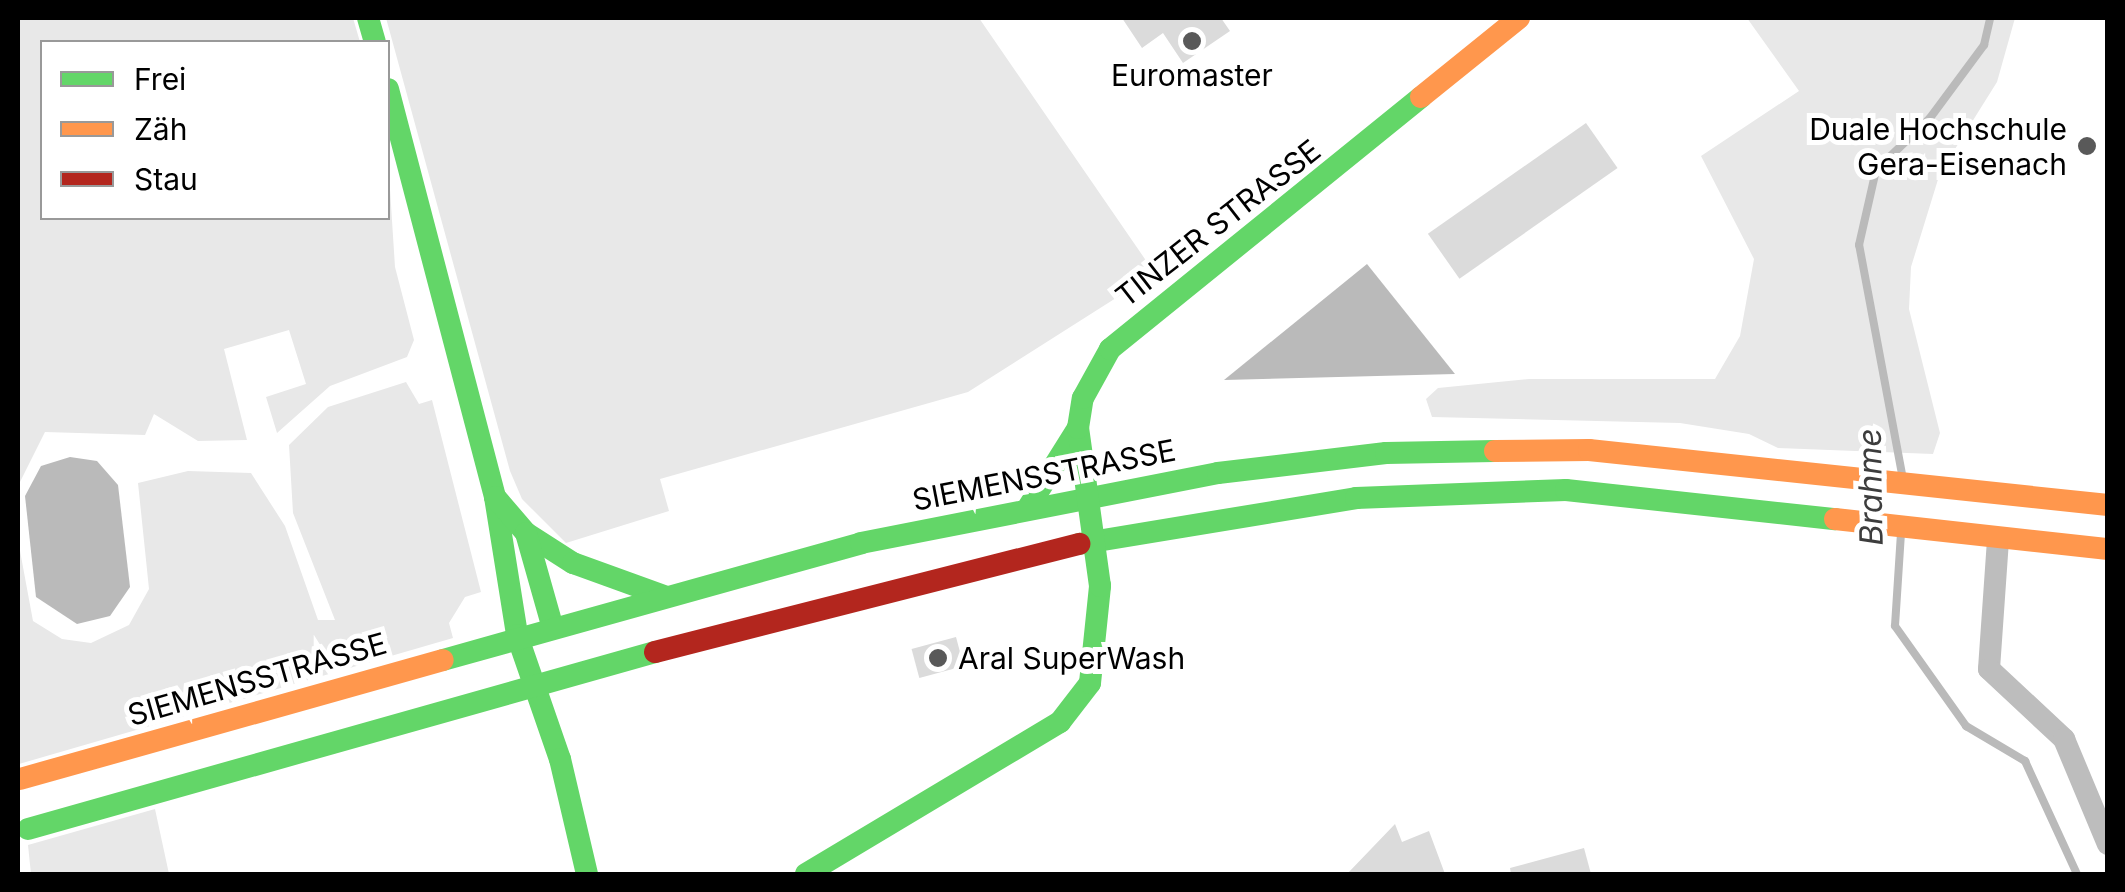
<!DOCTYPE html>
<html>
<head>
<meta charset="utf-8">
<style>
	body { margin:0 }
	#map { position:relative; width:2125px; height:892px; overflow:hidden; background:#fff; font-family:Inter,sans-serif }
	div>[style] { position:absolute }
	.green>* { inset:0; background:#e8e8e8 }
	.water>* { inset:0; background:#bababa }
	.stream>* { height:8px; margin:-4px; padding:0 4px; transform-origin:4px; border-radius:4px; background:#bababa }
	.building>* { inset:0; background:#dbdbdb; transform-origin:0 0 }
	.street>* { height:22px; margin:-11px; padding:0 11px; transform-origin:11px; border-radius:11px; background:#bdbdbd }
	.fast>* { height:22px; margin:-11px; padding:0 11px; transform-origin:11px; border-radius:11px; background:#63d668 }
	.slow>* { height:22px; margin:-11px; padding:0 11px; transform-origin:11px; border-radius:11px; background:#ff974d }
	.jam>* { height:22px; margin:-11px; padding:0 11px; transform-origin:11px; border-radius:11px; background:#b3261e }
	.dots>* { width:28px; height:28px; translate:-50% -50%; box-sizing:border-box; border:5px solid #fff; border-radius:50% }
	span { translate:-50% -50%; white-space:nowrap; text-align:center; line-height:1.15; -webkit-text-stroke:10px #fff; paint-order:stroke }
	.poi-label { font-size:30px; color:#000 }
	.right { translate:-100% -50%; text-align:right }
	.left { translate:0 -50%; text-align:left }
	.street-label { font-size:30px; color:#000 }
	.water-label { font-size:32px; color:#3d3d3d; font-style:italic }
	.frame { position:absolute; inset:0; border:20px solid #000; pointer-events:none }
	.legend { position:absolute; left:40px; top:40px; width:350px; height:180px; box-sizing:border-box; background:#fff; border:2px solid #999; margin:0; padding:12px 18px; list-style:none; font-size:30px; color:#000 }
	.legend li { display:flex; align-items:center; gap:20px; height:50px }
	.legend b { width:50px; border:2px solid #999 }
</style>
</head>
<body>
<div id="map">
	<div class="green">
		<i style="clip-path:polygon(18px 18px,353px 18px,360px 42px,42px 42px,42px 218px,388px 218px,388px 158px,395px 267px,414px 340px,407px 357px,330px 386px,277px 433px,266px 397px,306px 384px,289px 330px,224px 349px,247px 440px,198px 441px,154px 414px,145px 435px,45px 432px,18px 486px)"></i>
		<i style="clip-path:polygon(386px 18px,979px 18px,1147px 262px,1127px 291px,968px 392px,660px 479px,669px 511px,566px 543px,522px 499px,510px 471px)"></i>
		<i style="clip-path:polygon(1747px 18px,2015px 18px,1997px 82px,1940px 173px,1911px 267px,1909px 309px,1940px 433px,1933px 454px,1778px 448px,1749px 434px,1680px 423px,1432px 417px,1426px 399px,1438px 388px,1529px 379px,1715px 379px,1740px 336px,1754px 259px,1701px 156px,1799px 91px)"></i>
		<i style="clip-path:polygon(406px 382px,419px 404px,432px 400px,481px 592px,465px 597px,449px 623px,453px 638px,19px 764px,18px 540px,33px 621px,62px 639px,91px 643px,129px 625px,149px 589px,138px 483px,188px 471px,251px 473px,285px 526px,318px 620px,335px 620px,293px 513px,289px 445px,328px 407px)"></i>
		<i style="clip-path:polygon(155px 809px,169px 874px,31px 874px,28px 845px)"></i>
	</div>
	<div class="water">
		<i style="clip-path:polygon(1367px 264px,1455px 374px,1224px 380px)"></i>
		<i style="clip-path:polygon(70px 457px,97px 461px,118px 485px,130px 587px,110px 616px,77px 624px,36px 597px,25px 496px,41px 466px)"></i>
	</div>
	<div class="stream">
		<i style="left:1902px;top:474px;width:233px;rotate:-100.6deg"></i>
		<i style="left:1859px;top:245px;width:77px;rotate:-77.2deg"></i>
		<i style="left:1876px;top:170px;width:75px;rotate:-43.9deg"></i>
		<i style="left:1930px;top:118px;width:91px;rotate:-53.5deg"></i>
		<i style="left:1984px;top:45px;width:28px;rotate:-77deg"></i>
		<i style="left:1901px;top:533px;width:93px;rotate:93.7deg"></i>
		<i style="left:1895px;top:626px;width:123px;rotate:54.6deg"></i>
		<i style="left:1966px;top:726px;width:69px;rotate:30.7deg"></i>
		<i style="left:2025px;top:761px;width:124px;rotate:65.3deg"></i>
	</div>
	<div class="building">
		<i style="clip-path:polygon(1122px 18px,1221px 18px,1230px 31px,1183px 63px,1163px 33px,1142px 48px)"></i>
		<i style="left:1586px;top:123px;width:55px;height:193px;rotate:55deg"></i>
		<i style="left:956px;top:637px;width:30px;height:46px;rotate:75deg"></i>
		<i style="clip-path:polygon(1395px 824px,1402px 842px,1429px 831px,1445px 874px,1347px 874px)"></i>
		<i style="clip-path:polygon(1584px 848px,1591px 874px,1511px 874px,1510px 868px)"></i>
	</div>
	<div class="street">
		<i style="left:1998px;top:540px;width:129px;rotate:94deg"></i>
		<i style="left:1989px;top:669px;width:103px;rotate:43deg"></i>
		<i style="left:2064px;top:739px;width:114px;rotate:67.3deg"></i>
	</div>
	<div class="fast">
		<i style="left:368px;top:18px;width:25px;rotate:74deg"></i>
		<i style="left:388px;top:89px;width:422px;rotate:75.3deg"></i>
		<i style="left:495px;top:497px;width:140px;rotate:80.9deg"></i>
		<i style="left:495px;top:497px;width:48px;rotate:49.3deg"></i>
		<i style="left:526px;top:533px;width:56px;rotate:32.6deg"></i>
		<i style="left:573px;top:563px;width:97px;rotate:19.9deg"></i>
		<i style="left:1029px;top:506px;width:92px;rotate:-57.9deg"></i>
		<i style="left:526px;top:533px;width:96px;rotate:74.2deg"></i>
		<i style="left:1079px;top:544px;width:281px;rotate:-9.4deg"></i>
		<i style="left:1356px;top:498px;width:210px;rotate:-2.2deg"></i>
		<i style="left:1566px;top:490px;width:271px;rotate:6.2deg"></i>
		<i style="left:517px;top:635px;width:131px;rotate:70.9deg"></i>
		<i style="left:560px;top:759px;width:118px;rotate:76.8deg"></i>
		<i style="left:443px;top:660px;width:434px;rotate:-15.6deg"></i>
		<i style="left:861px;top:543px;width:364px;rotate:-11.1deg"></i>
		<i style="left:1218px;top:473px;width:169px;rotate:-6.8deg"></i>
		<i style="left:1386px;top:453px;width:109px;rotate:-1.1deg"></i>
		<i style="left:28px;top:829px;width:652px;rotate:-15.76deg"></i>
		<i style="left:806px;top:874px;width:296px;rotate:-30.9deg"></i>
		<i style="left:1060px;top:722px;width:49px;rotate:-52.4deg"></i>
		<i style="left:1090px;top:683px;width:98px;rotate:-84.1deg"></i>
		<i style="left:1100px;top:586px;width:160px;rotate:-97.9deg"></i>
		<i style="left:1078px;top:428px;width:30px;rotate:-81deg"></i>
		<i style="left:1083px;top:398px;width:56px;rotate:-61.1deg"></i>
		<i style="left:1110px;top:349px;width:400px;rotate:-39deg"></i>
	</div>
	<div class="slow">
		<i style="left:1421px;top:97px;width:126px;rotate:-38.9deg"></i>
		<i style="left:1495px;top:451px;width:94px;rotate:-0.6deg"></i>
		<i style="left:1589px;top:450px;width:522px;rotate:6.05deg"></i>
		<i style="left:1835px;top:519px;width:275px;rotate:6.3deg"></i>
		<i style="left:20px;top:779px;width:439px;rotate:-15.7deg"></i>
	</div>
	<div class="jam">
		<i style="left:655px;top:652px;width:438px;rotate:-14.3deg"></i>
	</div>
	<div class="dots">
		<i style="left:1192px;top:41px;background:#595959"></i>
		<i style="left:2087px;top:146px;background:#595959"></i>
		<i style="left:938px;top:658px;background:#595959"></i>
	</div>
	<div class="poi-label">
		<span style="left:1192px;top:75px">Euromaster</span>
		<span class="right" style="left:2067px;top:146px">Duale Hochschule<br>Gera-Eisenach</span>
		<span class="left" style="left:958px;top:658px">Aral SuperWash</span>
	</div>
	<div class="street-label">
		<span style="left:1218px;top:223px;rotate:-38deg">TINZER STRASSE</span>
		<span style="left:1044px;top:475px;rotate:-11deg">SIEMENSSTRASSE</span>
		<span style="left:257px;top:679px;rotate:-16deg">SIEMENSSTRASSE</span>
	</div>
	<div class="water-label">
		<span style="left:1871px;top:487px;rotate:-91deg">Brahme</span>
	</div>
	<div class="frame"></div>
	<ul class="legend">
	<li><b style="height:12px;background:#63d668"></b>Frei</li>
	<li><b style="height:12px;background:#ff974d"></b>Zäh</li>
	<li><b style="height:12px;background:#b3261e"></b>Stau</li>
	</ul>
</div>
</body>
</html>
